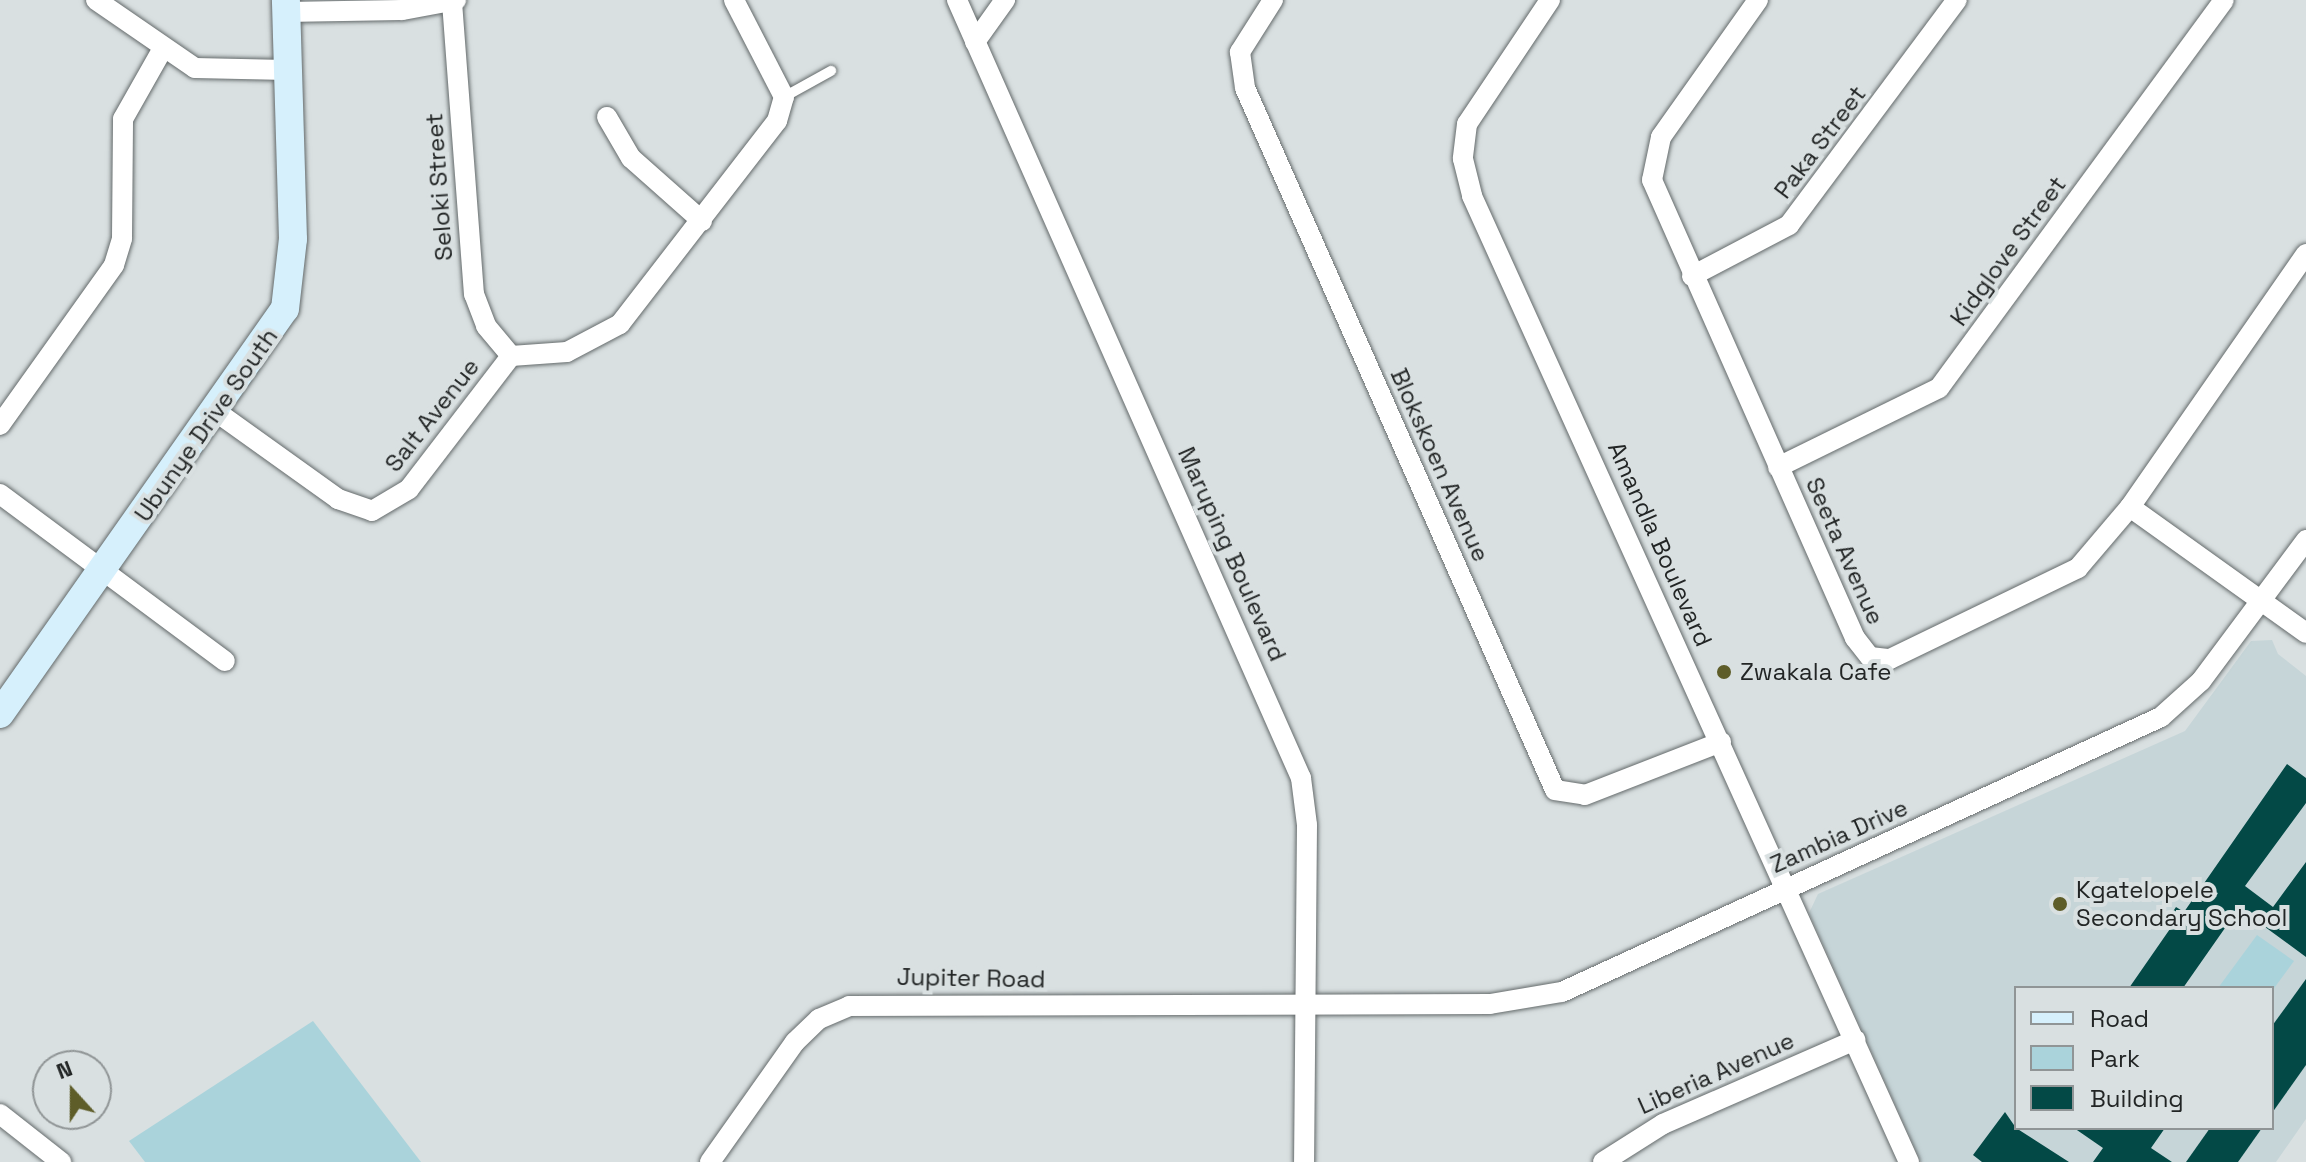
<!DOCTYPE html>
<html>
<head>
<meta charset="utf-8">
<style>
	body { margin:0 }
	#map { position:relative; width:2306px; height:1162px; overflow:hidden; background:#d9e0e1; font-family:"Space Grotesk",sans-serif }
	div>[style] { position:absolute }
	.built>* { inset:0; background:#c6d5d8 }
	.green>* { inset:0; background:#aad3db }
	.building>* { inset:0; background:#034946 }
	.roads { filter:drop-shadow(0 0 2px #646a6b) drop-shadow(0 0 2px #646a6b) }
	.lane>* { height:10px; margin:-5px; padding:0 5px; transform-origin:5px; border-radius:5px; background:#fff }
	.street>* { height:20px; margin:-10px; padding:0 10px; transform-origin:10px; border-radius:10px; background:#fff }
	.secondary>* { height:28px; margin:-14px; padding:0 14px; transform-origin:14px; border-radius:14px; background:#d6f0fc }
	.dots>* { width:22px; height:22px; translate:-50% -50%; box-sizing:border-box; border:4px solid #d9e0e1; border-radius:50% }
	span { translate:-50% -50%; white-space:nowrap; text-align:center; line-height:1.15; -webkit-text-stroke:8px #d9e0e1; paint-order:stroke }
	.street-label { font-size:24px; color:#222525 }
	.poi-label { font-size:24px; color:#222525 }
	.left { translate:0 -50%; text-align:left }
	.legend { position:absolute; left:2014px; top:986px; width:260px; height:144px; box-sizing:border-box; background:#d9e0e1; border:2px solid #909596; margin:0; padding:10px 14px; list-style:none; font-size:24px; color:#222525 }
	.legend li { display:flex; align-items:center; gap:16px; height:40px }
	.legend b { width:40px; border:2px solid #909596 }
	.north { position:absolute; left:32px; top:1050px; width:80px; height:80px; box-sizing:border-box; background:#d9e0e1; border:2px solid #909596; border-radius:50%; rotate:339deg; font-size:22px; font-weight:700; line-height:32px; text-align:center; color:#222525 }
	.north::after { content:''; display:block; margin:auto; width:28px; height:36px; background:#5e5d29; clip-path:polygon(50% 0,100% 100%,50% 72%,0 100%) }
</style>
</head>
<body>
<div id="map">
	<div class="built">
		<i style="clip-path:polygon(evenodd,2272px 640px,2278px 654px,2306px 676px,2306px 1119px,2276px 1162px,1921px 1162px,1809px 913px,1818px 894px,2185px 731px,2251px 641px,2272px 640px,2016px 988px,2272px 988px,2272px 1128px,2016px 1128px,2016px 988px)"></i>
	</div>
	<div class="green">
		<i style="clip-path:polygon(2257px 935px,2294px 961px,2272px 991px,2218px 988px)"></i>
		<i style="clip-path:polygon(313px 1021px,421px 1162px,145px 1162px,129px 1141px)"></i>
	</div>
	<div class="building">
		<i style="clip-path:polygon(2287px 764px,2306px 778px,2306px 803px,2245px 886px,2273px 907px,2306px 862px,2306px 957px,2239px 908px,2183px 988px,2129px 988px,2172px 926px,2166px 922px,2176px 907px,2184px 912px)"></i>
		<i style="clip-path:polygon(2306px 979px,2306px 1065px,2272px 1113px,2272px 1026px)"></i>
		<i style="clip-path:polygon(2005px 1112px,2016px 1128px,2069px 1162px,1982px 1162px,1973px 1155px)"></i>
		<i style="clip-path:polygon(2074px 1128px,2165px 1128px,2151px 1148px,2172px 1162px,2093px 1162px,2103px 1148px)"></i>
		<i style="clip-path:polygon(2210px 1128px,2262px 1128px,2238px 1162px,2186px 1162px)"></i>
	</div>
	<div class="roads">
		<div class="lane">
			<i style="left:784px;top:97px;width:54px;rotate:-29deg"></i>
		</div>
		<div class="street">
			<i style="left:96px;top:0;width:120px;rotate:34.5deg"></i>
			<i style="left:195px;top:68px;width:92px;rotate:1.2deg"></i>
			<i style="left:957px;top:0;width:851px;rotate:66.15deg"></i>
			<i style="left:1301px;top:778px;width:47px;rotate:82.7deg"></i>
			<i style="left:1307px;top:825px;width:337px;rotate:90.5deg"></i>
			<i style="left:1273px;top:0;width:62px;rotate:122.4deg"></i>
			<i style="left:1240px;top:52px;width:36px;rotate:82deg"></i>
			<i style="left:1245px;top:88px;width:767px;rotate:66.17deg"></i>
			<i style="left:1555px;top:790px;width:30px;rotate:9deg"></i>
			<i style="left:1585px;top:795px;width:146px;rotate:-21.3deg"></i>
			<i style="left:1550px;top:0;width:149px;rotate:123.8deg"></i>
			<i style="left:1467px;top:124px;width:35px;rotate:97deg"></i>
			<i style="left:1463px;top:159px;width:38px;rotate:76deg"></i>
			<i style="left:1472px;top:196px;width:1060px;rotate:65.66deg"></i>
			<i style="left:1758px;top:0;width:168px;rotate:125.3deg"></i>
			<i style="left:1661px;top:137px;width:44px;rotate:101.8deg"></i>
			<i style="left:1652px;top:180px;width:501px;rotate:66.1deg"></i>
			<i style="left:1855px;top:638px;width:24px;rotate:52deg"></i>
			<i style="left:1870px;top:657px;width:20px;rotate:6deg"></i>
			<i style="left:1890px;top:659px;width:209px;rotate:-25.8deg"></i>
			<i style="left:2078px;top:568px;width:80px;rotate:-49.6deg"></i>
			<i style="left:2130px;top:507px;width:308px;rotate:-55.2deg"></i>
			<i style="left:452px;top:2px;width:293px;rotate:85.7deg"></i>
			<i style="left:474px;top:294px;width:34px;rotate:69deg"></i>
			<i style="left:486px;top:326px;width:39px;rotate:50deg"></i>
			<i style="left:285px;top:12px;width:117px;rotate:-1deg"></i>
			<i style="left:402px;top:10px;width:55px;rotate:-10.5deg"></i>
			<i style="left:975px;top:42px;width:52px;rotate:-54.5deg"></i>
			<i style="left:607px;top:117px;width:48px;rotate:59.7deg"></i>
			<i style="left:631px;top:158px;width:95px;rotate:41.6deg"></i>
			<i style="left:1692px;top:276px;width:110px;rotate:-27.7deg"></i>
			<i style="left:1789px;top:225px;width:281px;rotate:-53.3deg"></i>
			<i style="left:511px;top:356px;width:56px;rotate:-4.1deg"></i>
			<i style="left:567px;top:352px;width:60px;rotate:-27.8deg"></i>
			<i style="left:620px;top:324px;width:257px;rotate:-52.3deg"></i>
			<i style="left:777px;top:121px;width:25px;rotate:-74deg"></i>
			<i style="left:784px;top:97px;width:109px;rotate:-117.3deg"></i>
			<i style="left:218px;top:413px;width:148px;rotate:35.6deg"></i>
			<i style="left:338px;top:499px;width:36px;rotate:19deg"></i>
			<i style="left:372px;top:511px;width:43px;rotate:-30.7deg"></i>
			<i style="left:409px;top:489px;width:168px;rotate:-52.5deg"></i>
			<i style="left:0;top:425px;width:196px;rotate:-54.5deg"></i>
			<i style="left:114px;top:265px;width:28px;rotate:-73deg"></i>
			<i style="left:122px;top:238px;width:119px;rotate:-89.5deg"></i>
			<i style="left:123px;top:119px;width:79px;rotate:-60.5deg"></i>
			<i style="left:1778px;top:467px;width:179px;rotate:-26.1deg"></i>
			<i style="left:1939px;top:388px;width:481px;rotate:-53.7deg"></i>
			<i style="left:0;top:494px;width:280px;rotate:36.6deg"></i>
			<i style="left:2130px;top:507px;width:216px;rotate:35.6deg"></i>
			<i style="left:0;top:1114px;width:78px;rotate:38.2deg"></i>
			<i style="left:710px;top:1162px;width:147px;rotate:-54.7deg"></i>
			<i style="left:795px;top:1042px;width:33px;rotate:-44deg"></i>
			<i style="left:819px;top:1019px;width:33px;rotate:-23deg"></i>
			<i style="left:849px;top:1006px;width:641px;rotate:-0.18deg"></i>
			<i style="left:1490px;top:1004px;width:73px;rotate:-9.5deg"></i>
			<i style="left:1562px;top:992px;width:659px;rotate:-24.66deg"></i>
			<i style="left:2161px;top:717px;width:54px;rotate:-42deg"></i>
			<i style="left:2201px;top:681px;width:176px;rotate:-53.3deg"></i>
			<i style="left:1603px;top:1162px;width:71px;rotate:-32.3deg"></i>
			<i style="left:1663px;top:1124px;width:210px;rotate:-23.6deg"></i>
		</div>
		<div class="secondary">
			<i style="left:0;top:714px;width:495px;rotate:-54.9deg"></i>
			<i style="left:285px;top:309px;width:70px;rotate:-83.5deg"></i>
			<i style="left:293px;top:239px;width:239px;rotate:-91.7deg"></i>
		</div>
	</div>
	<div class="dots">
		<i style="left:1724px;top:672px;background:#5e5d29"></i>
		<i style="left:2060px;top:904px;background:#5e5d29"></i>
	</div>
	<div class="street-label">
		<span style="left:1820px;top:142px;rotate:-53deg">Paka Street</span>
		<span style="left:439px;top:187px;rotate:-94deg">Seloki Street</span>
		<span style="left:2008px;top:251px;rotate:-54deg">Kidglove Street</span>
		<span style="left:432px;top:415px;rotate:-52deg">Salt Avenue</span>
		<span style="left:206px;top:425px;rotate:-55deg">Ubunye Drive South</span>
		<span style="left:1440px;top:465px;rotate:66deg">Blokskoen Avenue</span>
		<span style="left:1660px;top:544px;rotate:66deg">Amandla Boulevard</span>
		<span style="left:1845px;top:551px;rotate:66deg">Seeta Avenue</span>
		<span style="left:1232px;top:554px;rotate:66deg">Maruping Boulevard</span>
		<span style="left:1839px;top:836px;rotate:-24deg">Zambia Drive</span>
		<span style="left:971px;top:978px;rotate:1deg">Jupiter Road</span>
		<span style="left:1716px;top:1073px;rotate:-24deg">Liberia Avenue</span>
	</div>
	<div class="poi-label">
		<span class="left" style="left:1740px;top:672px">Zwakala Cafe</span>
		<span class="left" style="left:2076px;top:904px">Kgatelopele<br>Secondary School</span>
	</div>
	<ul class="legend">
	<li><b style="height:10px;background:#d6f0fc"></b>Road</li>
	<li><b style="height:22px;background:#aad3db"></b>Park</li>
	<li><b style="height:22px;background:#034946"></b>Building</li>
	</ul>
	<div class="north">N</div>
</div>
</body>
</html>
